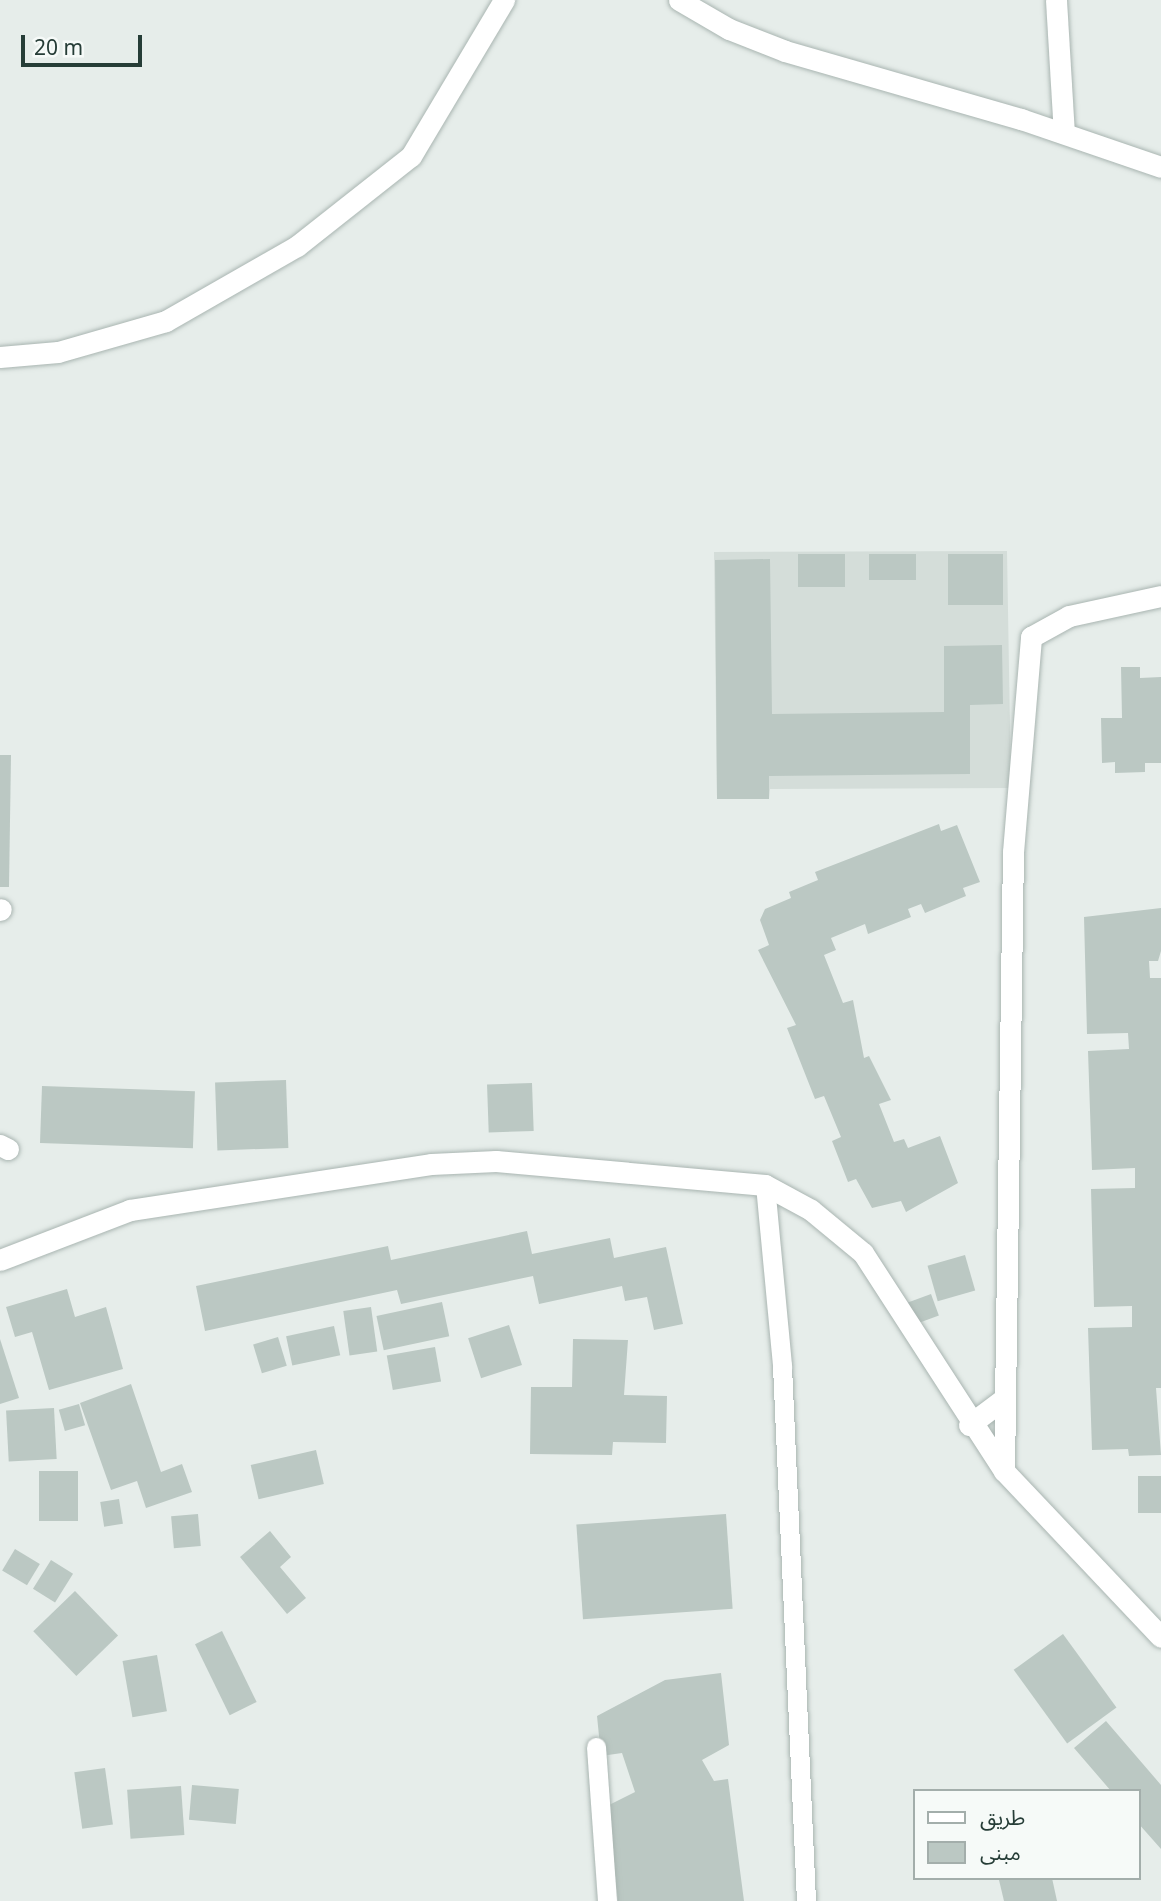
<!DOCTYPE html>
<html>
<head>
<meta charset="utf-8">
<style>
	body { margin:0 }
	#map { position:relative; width:1161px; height:1901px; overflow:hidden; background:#e6edea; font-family:"Noto Sans","Noto Sans Arabic",sans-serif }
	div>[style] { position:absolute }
	.built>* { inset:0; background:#d4ddd9 }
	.building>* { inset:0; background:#bbc8c3; transform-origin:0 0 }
	.roads { filter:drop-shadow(0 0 2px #a9b5b1) drop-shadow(0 0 2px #a9b5b1) }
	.service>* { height:19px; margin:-9.5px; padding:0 9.5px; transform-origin:9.5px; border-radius:9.5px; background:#fff }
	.minor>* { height:21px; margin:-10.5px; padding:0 10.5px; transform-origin:10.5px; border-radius:10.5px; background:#fff }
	span { translate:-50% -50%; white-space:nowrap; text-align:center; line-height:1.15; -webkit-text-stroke:5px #f6faf8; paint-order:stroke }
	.legend { position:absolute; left:913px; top:1789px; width:228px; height:91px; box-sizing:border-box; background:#f6faf8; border:2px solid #a3aeab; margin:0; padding:9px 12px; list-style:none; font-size:21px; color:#263d37 }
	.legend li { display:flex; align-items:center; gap:14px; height:35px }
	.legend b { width:35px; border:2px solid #a3aeab }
	.scale { position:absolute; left:21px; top:35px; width:121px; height:32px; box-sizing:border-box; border:4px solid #263d37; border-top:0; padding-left:9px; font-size:21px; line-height:24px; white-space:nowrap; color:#263d37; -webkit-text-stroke:5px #f6faf8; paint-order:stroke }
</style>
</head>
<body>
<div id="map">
	<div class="built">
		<i style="clip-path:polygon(1007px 551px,1011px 788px,770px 789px,769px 799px,717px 799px,714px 552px)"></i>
	</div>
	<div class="building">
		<i style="left:798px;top:554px;width:47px;height:33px"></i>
		<i style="left:916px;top:554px;width:26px;height:47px;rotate:90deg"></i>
		<i style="left:948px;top:554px;width:55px;height:51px"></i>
		<i style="clip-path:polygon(770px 559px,772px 714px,944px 712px,944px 646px,1002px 645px,1003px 704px,970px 705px,970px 774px,769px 776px,769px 799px,717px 799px,715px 560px)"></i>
		<i style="clip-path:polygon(1121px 667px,1140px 667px,1140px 678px,1161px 677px,1161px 763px,1145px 763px,1145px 772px,1115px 773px,1115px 762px,1102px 763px,1101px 718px,1122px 718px)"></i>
		<i style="clip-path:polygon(0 755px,11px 755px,9px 887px,0 887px)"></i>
		<i style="clip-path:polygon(939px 824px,941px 831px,957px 825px,980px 882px,963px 888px,966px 896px,925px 913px,921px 904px,908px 909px,911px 917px,868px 934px,865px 924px,831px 938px,836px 950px,824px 955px,843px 1003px,853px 1000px,864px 1058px,869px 1056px,891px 1100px,879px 1104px,894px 1142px,904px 1139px,908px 1148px,940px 1136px,958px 1183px,906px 1212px,901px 1201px,872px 1208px,856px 1179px,848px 1182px,832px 1141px,841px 1137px,824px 1096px,815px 1099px,787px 1028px,796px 1025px,758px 950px,769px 945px,760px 920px,765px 909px,791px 898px,789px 892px,818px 880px,815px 872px)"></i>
		<i style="clip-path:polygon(1161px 908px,1161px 951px,1158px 961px,1149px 961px,1150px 978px,1161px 978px,1161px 1388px,1156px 1388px,1161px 1455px,1129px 1456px,1128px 1449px,1092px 1450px,1088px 1328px,1132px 1327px,1132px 1306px,1094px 1307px,1091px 1189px,1135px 1188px,1135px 1168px,1092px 1170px,1088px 1051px,1129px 1049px,1128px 1033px,1087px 1034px,1084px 917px)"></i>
		<i style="left:286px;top:1080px;width:68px;height:71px;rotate:88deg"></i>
		<i style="left:532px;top:1083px;width:48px;height:45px;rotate:88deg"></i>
		<i style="left:42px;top:1086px;width:153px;height:57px;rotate:2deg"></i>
		<i style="clip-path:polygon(527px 1231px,532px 1254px,610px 1238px,614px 1258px,666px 1247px,683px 1324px,654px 1330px,647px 1297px,625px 1301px,622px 1286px,539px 1304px,533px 1276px,401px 1304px,397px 1290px,205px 1331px,196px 1286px,388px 1246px,391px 1260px)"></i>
		<i style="left:965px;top:1255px;width:37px;height:39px;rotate:74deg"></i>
		<i style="clip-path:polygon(67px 1289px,75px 1317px,106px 1307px,123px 1369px,49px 1390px,32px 1332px,15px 1337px,6px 1307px)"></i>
		<i style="left:931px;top:1294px;width:23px;height:26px;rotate:70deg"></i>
		<i style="left:442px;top:1302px;width:35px;height:67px;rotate:78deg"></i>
		<i style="left:371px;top:1307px;width:45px;height:28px;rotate:82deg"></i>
		<i style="left:509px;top:1325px;width:42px;height:43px;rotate:72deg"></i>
		<i style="left:334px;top:1326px;width:30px;height:49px;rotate:78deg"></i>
		<i style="left:278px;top:1337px;width:30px;height:26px;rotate:73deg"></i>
		<i style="clip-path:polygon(0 1339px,19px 1398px,0 1404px)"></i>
		<i style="clip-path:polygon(573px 1339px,628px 1340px,624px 1395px,667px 1396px,666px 1443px,613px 1442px,612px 1455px,530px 1454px,531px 1387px,572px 1387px)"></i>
		<i style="left:435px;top:1347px;width:35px;height:49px;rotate:80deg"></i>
		<i style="clip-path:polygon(131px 1384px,161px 1472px,182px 1464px,192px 1492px,146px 1508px,137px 1481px,111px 1490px,80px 1403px)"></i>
		<i style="left:79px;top:1404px;width:22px;height:21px;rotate:74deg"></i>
		<i style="left:54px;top:1408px;width:51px;height:48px;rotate:87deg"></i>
		<i style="left:316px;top:1450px;width:35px;height:67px;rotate:77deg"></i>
		<i style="left:39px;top:1471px;width:39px;height:50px"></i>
		<i style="left:1138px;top:1476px;width:23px;height:37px"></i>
		<i style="left:119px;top:1499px;width:25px;height:19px;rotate:81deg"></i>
		<i style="left:198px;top:1514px;width:32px;height:27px;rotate:85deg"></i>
		<i style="left:726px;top:1514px;width:95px;height:150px;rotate:86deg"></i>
		<i style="clip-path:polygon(270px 1531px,291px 1557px,280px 1567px,306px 1598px,287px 1614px,240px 1557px)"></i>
		<i style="left:15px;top:1549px;width:29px;height:25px;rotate:31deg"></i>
		<i style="left:51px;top:1560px;width:26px;height:34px;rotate:32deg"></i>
		<i style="left:75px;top:1591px;width:62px;height:58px;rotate:46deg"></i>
		<i style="left:222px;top:1631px;width:79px;height:30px;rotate:64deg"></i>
		<i style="left:1063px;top:1634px;width:91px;height:61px;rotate:54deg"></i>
		<i style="left:157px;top:1655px;width:57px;height:35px;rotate:80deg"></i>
		<i style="clip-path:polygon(721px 1673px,729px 1745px,702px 1760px,714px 1781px,728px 1779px,744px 1901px,618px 1901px,607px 1806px,635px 1792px,622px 1753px,601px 1756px,597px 1716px,665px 1680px)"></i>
		<i style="clip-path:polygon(1106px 1721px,1161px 1785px,1161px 1849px,1138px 1823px,1138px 1791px,1111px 1791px,1074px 1748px)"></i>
		<i style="left:105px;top:1768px;width:57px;height:31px;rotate:82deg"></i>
		<i style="left:192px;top:1785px;width:47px;height:35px;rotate:5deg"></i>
		<i style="left:181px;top:1786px;width:49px;height:54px;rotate:86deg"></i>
		<i style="clip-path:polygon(1052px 1878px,1057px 1901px,1004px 1901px,999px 1880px)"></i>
	</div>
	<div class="roads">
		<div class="service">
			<i style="left:765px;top:1185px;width:182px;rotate:84.6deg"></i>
			<i style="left:782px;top:1366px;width:536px;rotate:87.43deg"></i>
			<i style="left:596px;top:1747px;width:154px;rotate:85.9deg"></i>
		</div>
		<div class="minor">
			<i style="left:679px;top:0;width:58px;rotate:30.1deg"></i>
			<i style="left:729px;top:29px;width:60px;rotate:21.4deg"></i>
			<i style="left:785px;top:51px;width:246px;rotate:16.1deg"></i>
			<i style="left:1021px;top:119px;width:148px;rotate:18.9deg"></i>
			<i style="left:1056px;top:0;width:133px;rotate:86.6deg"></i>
			<i style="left:0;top:357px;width:58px;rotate:-4.9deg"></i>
			<i style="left:58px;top:352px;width:112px;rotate:-16deg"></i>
			<i style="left:166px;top:321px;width:151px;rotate:-29.8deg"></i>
			<i style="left:297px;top:246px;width:145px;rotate:-38.3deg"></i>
			<i style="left:411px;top:156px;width:182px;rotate:-59.2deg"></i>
			<i style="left:0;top:910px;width:1px;rotate:-45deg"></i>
			<i style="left:0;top:1145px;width:9px;rotate:27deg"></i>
			<i style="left:0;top:1260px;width:139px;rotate:-21deg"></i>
			<i style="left:130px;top:1210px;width:304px;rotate:-8.7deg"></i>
			<i style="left:431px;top:1164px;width:65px;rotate:-2.6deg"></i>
			<i style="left:496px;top:1161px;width:270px;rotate:5.1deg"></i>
			<i style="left:765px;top:1185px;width:52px;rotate:28.5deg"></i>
			<i style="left:811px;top:1210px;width:67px;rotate:39.6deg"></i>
			<i style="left:863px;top:1253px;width:260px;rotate:57.1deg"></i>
			<i style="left:1004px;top:1471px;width:228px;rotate:46.6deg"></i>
			<i style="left:969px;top:1425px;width:45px;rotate:-36.9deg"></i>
			<i style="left:1004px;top:1471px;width:619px;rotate:-89.17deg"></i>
			<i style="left:1013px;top:852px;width:216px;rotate:-85.2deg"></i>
			<i style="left:1031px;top:637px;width:43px;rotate:-28.9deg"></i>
			<i style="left:1069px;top:616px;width:94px;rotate:-12.3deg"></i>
		</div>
	</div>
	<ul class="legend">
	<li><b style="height:9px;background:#fff"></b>طريق</li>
	<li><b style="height:19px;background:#bbc8c3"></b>مبنى</li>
	</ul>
	<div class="scale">20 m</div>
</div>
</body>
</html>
